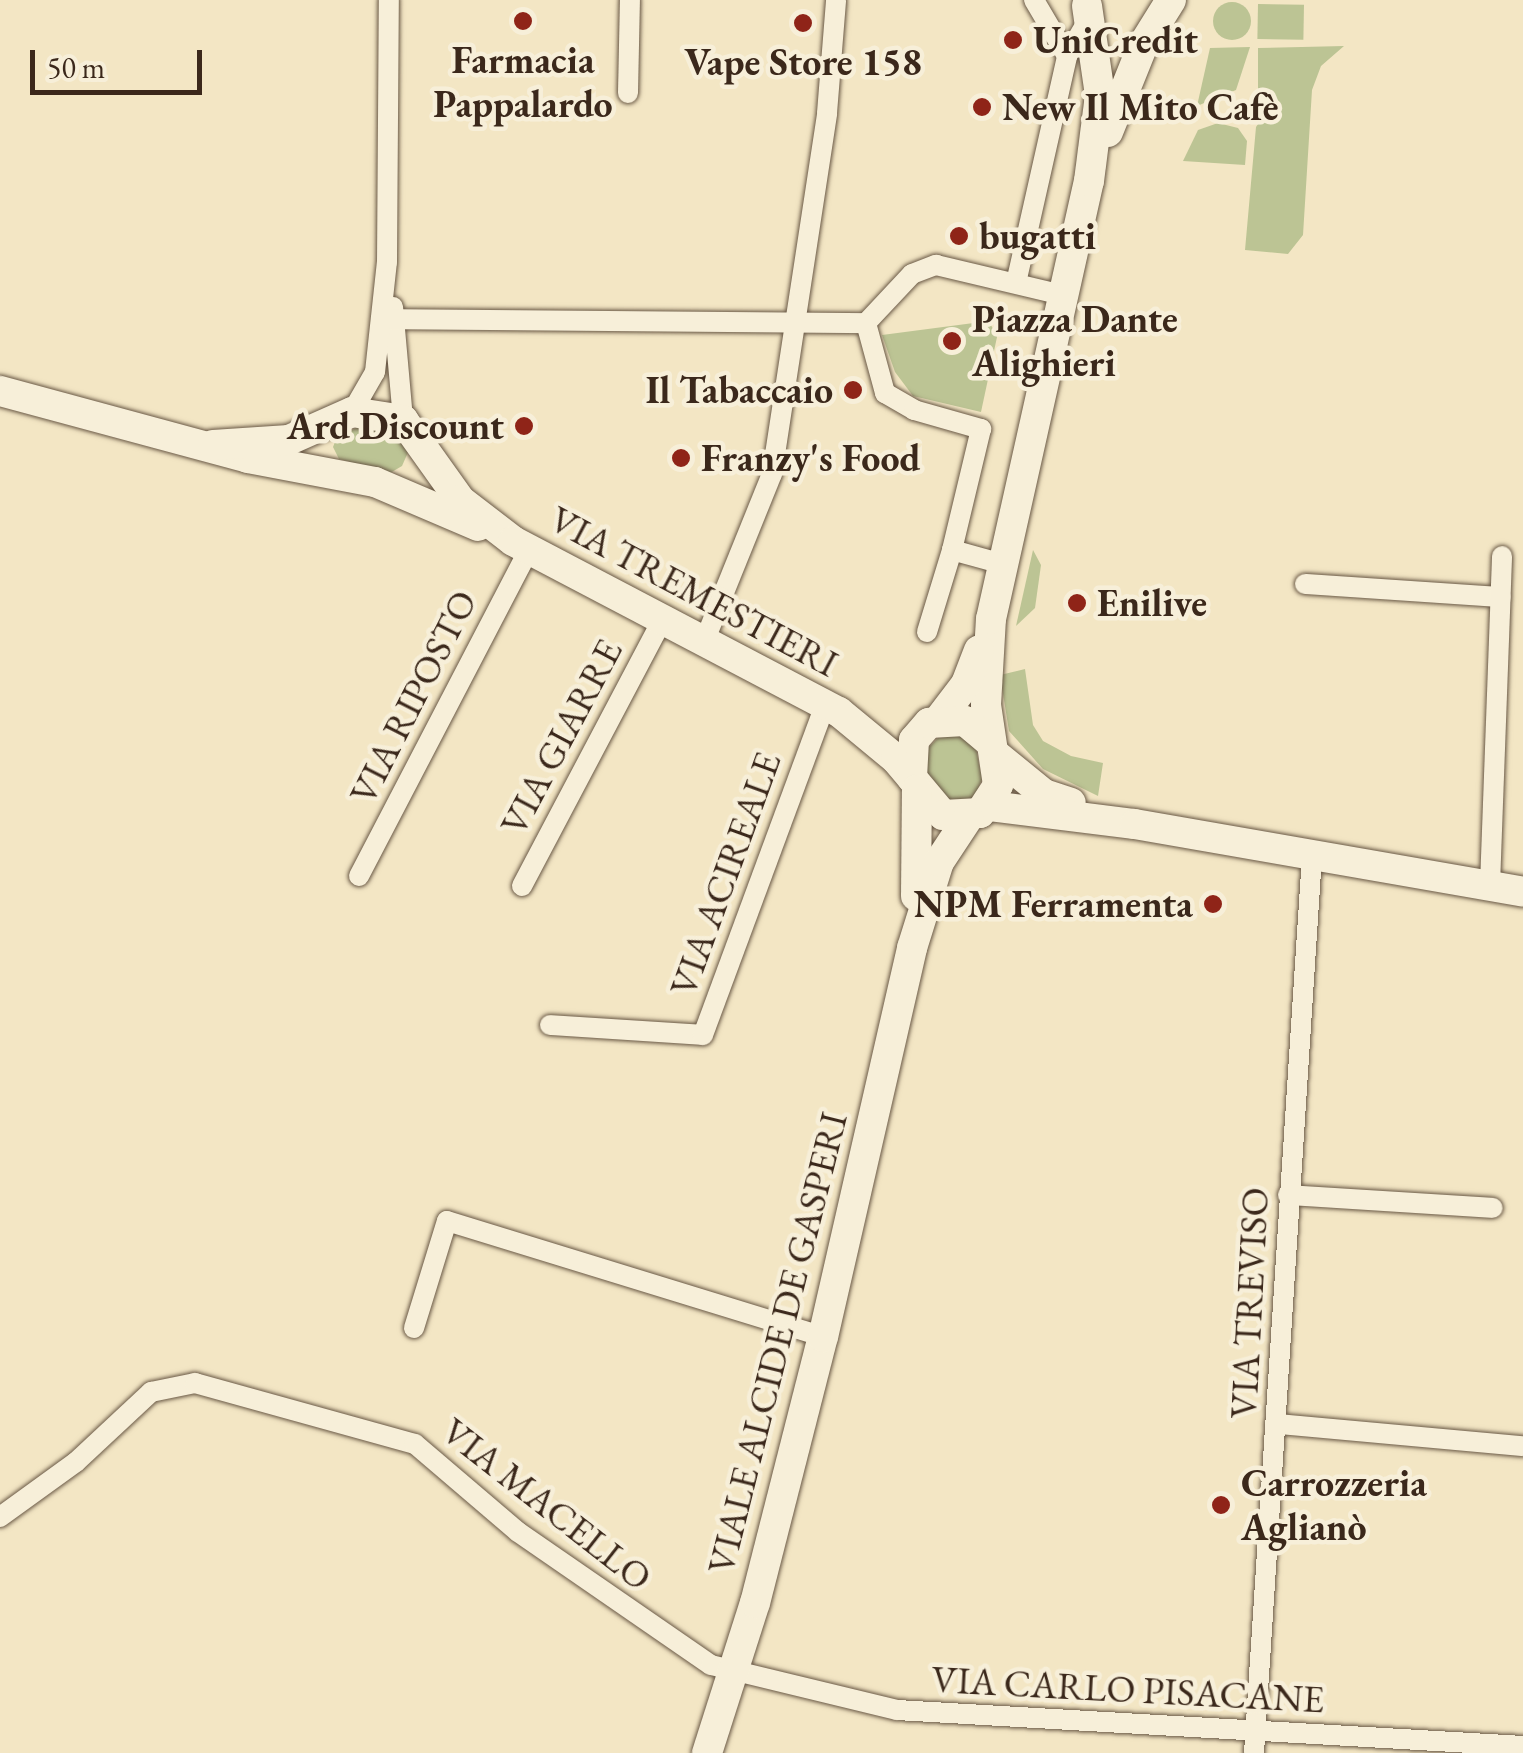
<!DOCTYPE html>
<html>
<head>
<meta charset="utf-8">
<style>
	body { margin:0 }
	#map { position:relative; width:1523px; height:1753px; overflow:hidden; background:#f3e6c4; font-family:"EB Garamond",serif }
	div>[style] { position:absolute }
	.green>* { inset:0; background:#bcc494; transform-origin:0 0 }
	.round { border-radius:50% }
	.roads { filter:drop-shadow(0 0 2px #695845) drop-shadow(0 0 2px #695845) }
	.street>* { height:20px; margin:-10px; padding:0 10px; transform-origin:10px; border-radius:10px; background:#f7efd9 }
	.secondary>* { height:30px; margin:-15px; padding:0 15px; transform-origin:15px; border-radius:15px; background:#f7efd9 }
	.dots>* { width:28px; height:28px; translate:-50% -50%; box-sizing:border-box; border:5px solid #f7efd9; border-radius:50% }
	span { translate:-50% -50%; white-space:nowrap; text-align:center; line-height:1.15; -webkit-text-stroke:9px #f7efd9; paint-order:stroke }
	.poi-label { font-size:38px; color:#3b281b; font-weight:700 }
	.left { translate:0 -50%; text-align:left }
	.right { translate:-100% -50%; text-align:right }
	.street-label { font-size:38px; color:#3b281b }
	.scale { position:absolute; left:30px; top:50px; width:172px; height:45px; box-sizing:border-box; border:5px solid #3b281b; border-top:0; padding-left:12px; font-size:30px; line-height:35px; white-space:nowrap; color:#3b281b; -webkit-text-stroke:8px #f7efd9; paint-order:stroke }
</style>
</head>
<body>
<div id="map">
	<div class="green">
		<i class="round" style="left:1213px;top:2px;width:38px;height:38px"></i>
		<i style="left:1258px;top:4px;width:46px;height:35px;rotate:1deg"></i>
		<i style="clip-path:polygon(1344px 46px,1321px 66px,1312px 90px,1303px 235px,1288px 254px,1245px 250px,1256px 127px,1274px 101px,1258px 99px,1258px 48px)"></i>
		<i style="clip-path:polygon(1250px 47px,1236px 90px,1197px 106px,1210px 48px)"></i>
		<i style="clip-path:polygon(1218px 123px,1238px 128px,1247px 141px,1245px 165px,1183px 161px,1198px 130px)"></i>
		<i style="clip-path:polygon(989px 321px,997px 337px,981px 412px,913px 396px,895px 372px,882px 335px)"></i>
		<i style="clip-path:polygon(365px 424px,395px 430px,409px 450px,402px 466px,390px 473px,339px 459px,333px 447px,337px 437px)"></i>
		<i style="clip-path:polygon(1033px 550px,1041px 565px,1035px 608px,1016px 626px)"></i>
		<i style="clip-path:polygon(1025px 669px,1033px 725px,1043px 741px,1071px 756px,1103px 763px,1098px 796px,1043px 769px,1009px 731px,1000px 675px)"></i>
		<i style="clip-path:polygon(941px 735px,960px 736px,976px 749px,982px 779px,973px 801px,952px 803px,926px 771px,929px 747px)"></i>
	</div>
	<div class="roads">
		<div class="street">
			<i style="left:1034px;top:0;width:65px;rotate:59.5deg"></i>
			<i style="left:628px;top:93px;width:93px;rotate:-88.8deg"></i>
			<i style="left:1016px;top:283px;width:233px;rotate:-77.3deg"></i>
			<i style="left:1067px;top:56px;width:45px;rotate:-59.5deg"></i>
			<i style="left:393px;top:307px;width:113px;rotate:84.9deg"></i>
			<i style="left:381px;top:319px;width:485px;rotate:0.5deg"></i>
			<i style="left:866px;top:323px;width:67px;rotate:-46.8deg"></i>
			<i style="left:912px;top:274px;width:26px;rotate:-21deg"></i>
			<i style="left:936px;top:265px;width:130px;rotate:13.3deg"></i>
			<i style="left:866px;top:323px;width:73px;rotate:74.8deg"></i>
			<i style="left:885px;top:393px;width:34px;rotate:30deg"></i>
			<i style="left:914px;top:410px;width:70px;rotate:15.8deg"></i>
			<i style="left:981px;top:429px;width:124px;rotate:103.5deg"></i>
			<i style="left:952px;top:550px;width:53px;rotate:15.4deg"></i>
			<i style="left:352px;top:412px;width:46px;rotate:-60.1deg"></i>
			<i style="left:375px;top:372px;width:111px;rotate:-83.8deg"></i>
			<i style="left:387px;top:262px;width:262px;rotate:-89.6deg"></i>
			<i style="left:1305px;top:584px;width:196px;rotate:3.8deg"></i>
			<i style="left:927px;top:632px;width:86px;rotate:-73deg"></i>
			<i style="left:704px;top:642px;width:181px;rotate:-68deg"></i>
			<i style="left:772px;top:474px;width:365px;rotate:-81.3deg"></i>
			<i style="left:827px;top:113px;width:113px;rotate:-85.4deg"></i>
			<i style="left:359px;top:876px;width:366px;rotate:-62.5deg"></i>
			<i style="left:1490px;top:885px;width:329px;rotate:-87.9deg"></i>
			<i style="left:522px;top:886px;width:301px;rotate:-62.2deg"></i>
			<i style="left:550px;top:1025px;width:153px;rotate:3.7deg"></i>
			<i style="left:703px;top:1035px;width:352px;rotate:-69.7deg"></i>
			<i style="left:1288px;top:1195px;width:205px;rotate:3.6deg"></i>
			<i style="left:414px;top:1328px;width:112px;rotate:-72.9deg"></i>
			<i style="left:447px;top:1221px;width:393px;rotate:17.1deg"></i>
			<i style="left:1279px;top:1424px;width:245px;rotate:5.2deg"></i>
			<i style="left:0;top:1517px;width:94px;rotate:-35.9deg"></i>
			<i style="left:76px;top:1462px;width:103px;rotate:-43deg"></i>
			<i style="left:151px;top:1392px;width:45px;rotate:-11.6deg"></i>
			<i style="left:195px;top:1383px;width:228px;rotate:15.5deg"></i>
			<i style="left:415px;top:1444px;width:135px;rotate:40.5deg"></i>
			<i style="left:518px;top:1532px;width:234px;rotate:34.6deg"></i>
			<i style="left:711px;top:1665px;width:191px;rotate:13.6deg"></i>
			<i style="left:897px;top:1710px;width:627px;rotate:3.29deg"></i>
			<i style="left:1254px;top:1753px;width:899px;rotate:-86.3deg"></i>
		</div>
		<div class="secondary">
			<i style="left:1108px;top:132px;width:94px;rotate:-68.1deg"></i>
			<i style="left:1143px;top:45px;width:53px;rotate:-58.1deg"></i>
			<i style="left:0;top:391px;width:257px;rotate:15.1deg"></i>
			<i style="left:248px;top:458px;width:129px;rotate:10.7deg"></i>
			<i style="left:375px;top:482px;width:112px;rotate:23.1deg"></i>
			<i style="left:213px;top:445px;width:76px;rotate:-3.8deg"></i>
			<i style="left:289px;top:440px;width:69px;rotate:-24deg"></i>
			<i style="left:352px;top:412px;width:52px;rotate:8.9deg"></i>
			<i style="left:403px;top:420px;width:98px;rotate:54.5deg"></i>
			<i style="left:460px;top:500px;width:67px;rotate:37.7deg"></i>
			<i style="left:513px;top:541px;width:368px;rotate:27.7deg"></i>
			<i style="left:839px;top:712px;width:74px;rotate:39.5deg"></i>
			<i style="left:896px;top:759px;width:73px;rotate:50deg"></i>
			<i style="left:943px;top:815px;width:37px;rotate:-3deg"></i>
			<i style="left:980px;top:813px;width:33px;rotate:-57deg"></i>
			<i style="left:998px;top:785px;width:81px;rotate:-98.5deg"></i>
			<i style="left:986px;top:705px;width:86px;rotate:-86.7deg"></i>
			<i style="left:991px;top:619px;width:449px;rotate:-77.4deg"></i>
			<i style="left:1089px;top:181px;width:87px;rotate:-82.7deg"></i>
			<i style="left:1100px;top:95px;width:90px;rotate:-98.3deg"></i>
			<i style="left:940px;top:718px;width:43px;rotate:-52.6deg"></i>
			<i style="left:966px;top:684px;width:36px;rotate:-69deg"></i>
			<i style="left:995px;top:754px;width:63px;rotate:39.2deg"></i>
			<i style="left:1044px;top:794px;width:28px;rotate:18deg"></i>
			<i style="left:912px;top:778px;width:38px;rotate:-87deg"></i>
			<i style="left:914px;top:740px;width:23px;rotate:-49deg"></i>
			<i style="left:929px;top:723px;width:36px;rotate:-3deg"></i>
			<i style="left:965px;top:721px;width:31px;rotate:40deg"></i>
			<i style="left:990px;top:806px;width:146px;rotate:7.1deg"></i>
			<i style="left:1135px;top:824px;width:394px;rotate:9.9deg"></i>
			<i style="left:916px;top:896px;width:106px;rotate:-89.5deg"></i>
			<i style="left:707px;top:1753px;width:157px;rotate:-72.3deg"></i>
			<i style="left:755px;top:1603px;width:275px;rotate:-75.7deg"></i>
			<i style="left:823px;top:1337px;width:399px;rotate:-77.1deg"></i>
			<i style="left:912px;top:948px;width:90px;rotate:-72.6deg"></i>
			<i style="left:939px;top:862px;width:53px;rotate:-56.6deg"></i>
		</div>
	</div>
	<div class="dots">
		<i style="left:523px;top:21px;background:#8f2418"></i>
		<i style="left:803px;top:23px;background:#8f2418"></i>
		<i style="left:1013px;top:40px;background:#8f2418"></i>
		<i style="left:982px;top:107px;background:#8f2418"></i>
		<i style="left:959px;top:236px;background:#8f2418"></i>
		<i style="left:952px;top:341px;background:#8f2418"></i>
		<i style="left:853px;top:390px;background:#8f2418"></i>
		<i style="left:524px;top:426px;background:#8f2418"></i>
		<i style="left:681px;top:458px;background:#8f2418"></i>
		<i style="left:1077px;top:603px;background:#8f2418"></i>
		<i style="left:1213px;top:904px;background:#8f2418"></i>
		<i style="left:1221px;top:1505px;background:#8f2418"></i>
	</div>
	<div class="poi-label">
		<span class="left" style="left:1033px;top:40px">UniCredit</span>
		<span style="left:523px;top:82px">Farmacia<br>Pappalardo</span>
		<span style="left:803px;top:62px">Vape Store 158</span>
		<span class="left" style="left:1002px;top:107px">New Il Mito Cafè</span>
		<span class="left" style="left:979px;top:236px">bugatti</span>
		<span class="left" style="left:972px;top:341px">Piazza Dante<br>Alighieri</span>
		<span class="right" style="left:833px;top:390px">Il Tabaccaio</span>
		<span class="right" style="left:504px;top:426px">Ard Discount</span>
		<span class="left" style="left:701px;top:458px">Franzy's Food</span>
		<span class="left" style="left:1097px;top:603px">Enilive</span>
		<span class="right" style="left:1193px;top:904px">NPM Ferramenta</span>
		<span class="left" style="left:1241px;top:1505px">Carrozzeria<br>Aglianò</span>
	</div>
	<div class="street-label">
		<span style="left:694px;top:591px;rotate:28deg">VIA TREMESTIERI</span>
		<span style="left:413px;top:697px;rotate:-63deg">VIA RIPOSTO</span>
		<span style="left:561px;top:737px;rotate:-62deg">VIA GIARRE</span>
		<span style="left:725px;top:874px;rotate:-70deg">VIA ACIREALE</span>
		<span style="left:1249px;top:1303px;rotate:-87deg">VIA TREVISO</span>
		<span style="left:777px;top:1343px;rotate:-76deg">VIALE ALCIDE DE GASPERI</span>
		<span style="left:547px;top:1504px;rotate:38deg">VIA MACELLO</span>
		<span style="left:1128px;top:1689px;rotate:3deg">VIA CARLO PISACANE</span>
	</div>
	<div class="scale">50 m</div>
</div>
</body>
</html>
